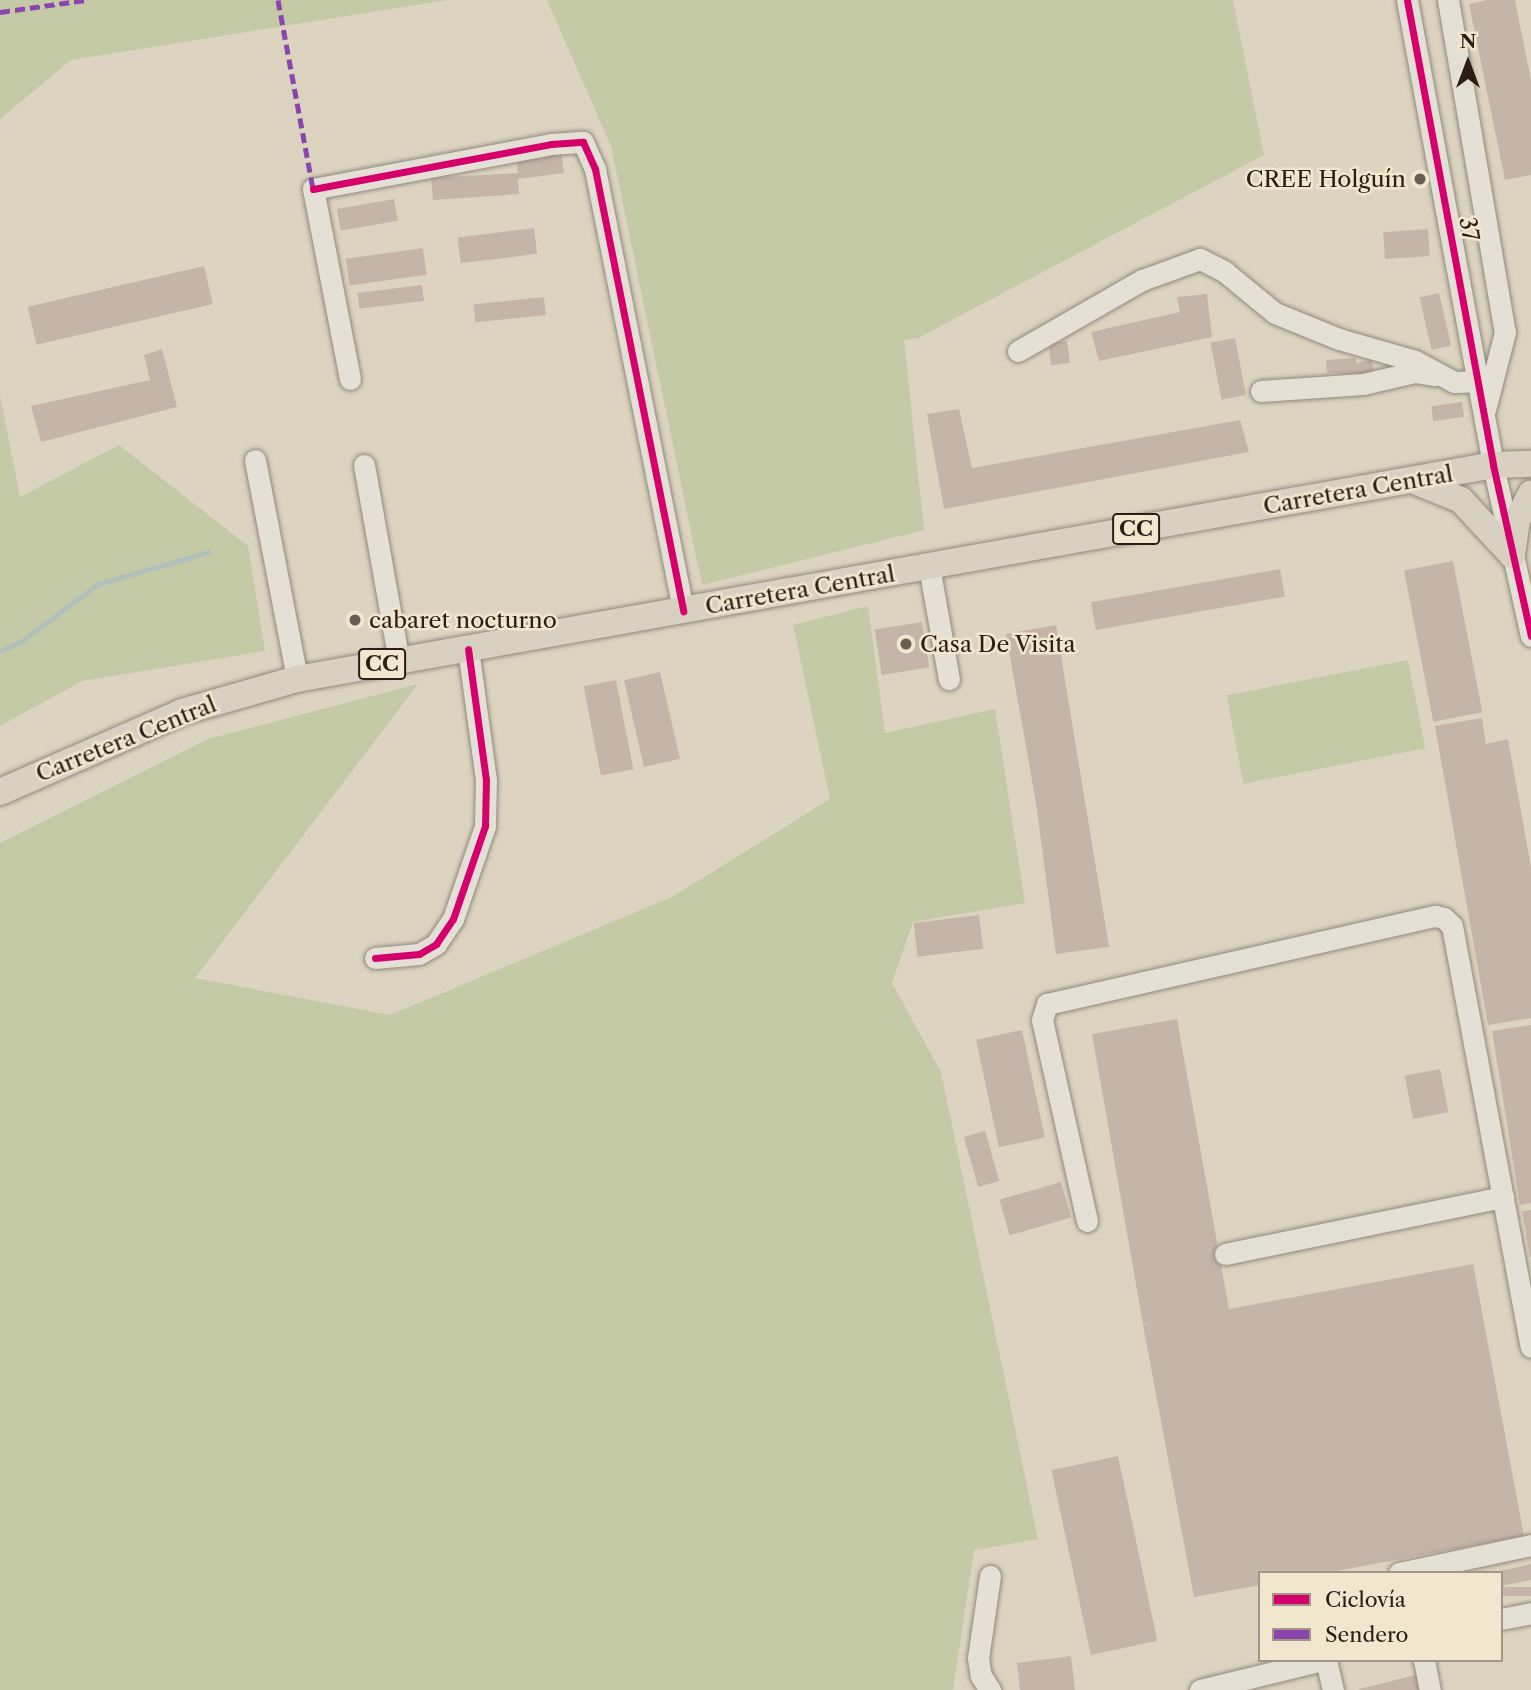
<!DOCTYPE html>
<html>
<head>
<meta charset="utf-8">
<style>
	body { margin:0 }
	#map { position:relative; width:1531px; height:1690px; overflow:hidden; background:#dcd4c0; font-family:"Libre Caslon Text",serif }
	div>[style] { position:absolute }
	.green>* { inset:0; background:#c4caa6; transform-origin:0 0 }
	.stream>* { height:5px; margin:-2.5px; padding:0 2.5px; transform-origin:2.5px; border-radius:2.5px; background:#b1c0bb }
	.building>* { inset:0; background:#c5b5a8; transform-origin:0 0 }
	.roads { filter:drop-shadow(0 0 2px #90897d) drop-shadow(0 0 2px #90897d) }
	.minor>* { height:21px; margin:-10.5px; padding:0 10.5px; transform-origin:10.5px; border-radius:10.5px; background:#e4e0d5 }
	.major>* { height:26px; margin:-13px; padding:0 13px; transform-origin:13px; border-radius:13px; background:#d8d1c1 }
	.quiet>* { height:5px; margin-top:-2.5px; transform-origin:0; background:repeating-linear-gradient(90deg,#8e44ad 0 10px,transparent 0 15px) }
	.cycleway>* { height:7px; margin:-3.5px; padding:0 3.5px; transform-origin:3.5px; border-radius:3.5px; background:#d6006c }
	.dots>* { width:19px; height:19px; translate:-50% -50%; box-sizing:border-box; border:4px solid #f1e7ce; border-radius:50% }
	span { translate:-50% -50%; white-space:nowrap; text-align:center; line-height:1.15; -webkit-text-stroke:5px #f1e7ce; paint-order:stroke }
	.shield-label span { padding:2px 5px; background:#f1e7ce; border:2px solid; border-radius:5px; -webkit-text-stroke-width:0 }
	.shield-label { font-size:21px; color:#2a1e17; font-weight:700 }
	.poi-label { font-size:23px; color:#2a1e17 }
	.right { translate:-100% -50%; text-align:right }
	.left { translate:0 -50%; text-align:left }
	.street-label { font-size:23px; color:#2a1e17 }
	.legend { position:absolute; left:1258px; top:1571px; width:245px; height:91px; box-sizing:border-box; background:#f1e7ce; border:2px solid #a19785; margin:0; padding:9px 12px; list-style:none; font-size:21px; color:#2a1e17 }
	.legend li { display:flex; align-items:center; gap:14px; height:35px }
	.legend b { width:35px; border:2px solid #a19785 }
	.north { position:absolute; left:1433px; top:28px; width:70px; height:70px; -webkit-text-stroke:5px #f1e7ce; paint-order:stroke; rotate:0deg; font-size:19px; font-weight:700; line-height:28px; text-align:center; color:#2a1e17 }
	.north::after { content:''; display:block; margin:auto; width:24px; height:32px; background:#2a1e17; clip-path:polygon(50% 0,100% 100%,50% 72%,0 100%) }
</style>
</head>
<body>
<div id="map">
	<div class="green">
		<i style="clip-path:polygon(0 0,447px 0,71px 60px,0 119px)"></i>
		<i style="clip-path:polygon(547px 0,1233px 0,1264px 155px,918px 338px,904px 340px,924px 530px,702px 585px,611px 146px)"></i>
		<i style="clip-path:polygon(0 395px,20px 497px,119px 445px,248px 546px,265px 651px,82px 681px,0 726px)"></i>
		<i style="clip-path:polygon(868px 606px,885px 733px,995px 709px,1025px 903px,913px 922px,892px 983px,941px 1072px,1038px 1539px,974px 1550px,953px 1690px,0 1690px,0 843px,208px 739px,418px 684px,195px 978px,390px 1015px,672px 897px,830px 799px,793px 625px)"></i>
		<i style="left:1408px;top:660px;width:90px;height:185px;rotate:79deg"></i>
	</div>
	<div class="stream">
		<i style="left:0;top:651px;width:24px;rotate:-24deg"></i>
		<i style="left:22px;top:641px;width:95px;rotate:-36.9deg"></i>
		<i style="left:98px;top:584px;width:115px;rotate:-16.2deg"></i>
	</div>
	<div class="building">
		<i style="clip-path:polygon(1487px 0,1515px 0,1531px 80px,1531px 175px,1505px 180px,1469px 4px)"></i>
		<i style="clip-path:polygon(561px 151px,564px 173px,518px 179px,519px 194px,433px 200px,431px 178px,518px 173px,516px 156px)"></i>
		<i style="left:394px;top:199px;width:22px;height:58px;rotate:80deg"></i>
		<i style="left:534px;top:228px;width:26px;height:77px;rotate:83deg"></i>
		<i style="left:1428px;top:229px;width:27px;height:45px;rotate:86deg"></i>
		<i style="left:423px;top:248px;width:27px;height:78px;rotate:82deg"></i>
		<i style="left:204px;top:266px;width:39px;height:181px;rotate:77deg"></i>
		<i style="left:422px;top:285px;width:16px;height:65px;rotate:83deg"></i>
		<i style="left:1439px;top:293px;width:54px;height:20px;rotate:77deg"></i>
		<i style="clip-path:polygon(1207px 294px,1212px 337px,1099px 361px,1091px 332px,1180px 312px,1177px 297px)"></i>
		<i style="left:544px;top:297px;width:18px;height:71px;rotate:84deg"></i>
		<i style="left:1235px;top:338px;width:58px;height:25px;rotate:79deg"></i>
		<i style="left:1067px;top:341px;width:22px;height:19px;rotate:82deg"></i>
		<i style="clip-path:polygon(162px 349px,177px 407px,41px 442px,31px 406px,150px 380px,144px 355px)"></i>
		<i style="clip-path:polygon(1356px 358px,1356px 363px,1372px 360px,1374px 375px,1327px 373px,1326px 360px)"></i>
		<i style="left:1462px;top:402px;width:15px;height:31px;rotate:82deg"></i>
		<i style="clip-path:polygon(959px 409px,972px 468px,1240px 420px,1249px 452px,944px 509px,927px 414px)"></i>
		<i style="left:1453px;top:561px;width:154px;height:50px;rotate:79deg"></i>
		<i style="left:1280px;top:569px;width:28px;height:192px;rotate:80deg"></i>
		<i style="left:922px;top:622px;width:46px;height:48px;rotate:81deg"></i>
		<i style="clip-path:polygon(1056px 625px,1109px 947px,1056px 954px,1036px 803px,1006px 634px)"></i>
		<i style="left:660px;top:672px;width:89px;height:37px;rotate:77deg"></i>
		<i style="left:616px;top:680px;width:91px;height:33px;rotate:79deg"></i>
		<i style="clip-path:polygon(1482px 718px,1486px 744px,1508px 739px,1531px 867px,1531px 1018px,1488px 1025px,1435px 726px)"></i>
		<i style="left:979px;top:915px;width:34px;height:66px;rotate:83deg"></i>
		<i style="clip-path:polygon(1177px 1019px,1229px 1309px,1473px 1264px,1524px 1536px,1326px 1573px,1260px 1573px,1260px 1585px,1194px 1597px,1143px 1325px,1155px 1322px,1143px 1324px,1092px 1034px)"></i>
		<i style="clip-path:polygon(1531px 1025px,1531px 1203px,1520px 1205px,1492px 1031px)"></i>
		<i style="left:1022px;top:1030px;width:110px;height:47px;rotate:78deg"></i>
		<i style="left:1440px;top:1069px;width:44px;height:36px;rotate:79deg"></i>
		<i style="left:985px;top:1131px;width:52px;height:22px;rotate:74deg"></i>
		<i style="left:1061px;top:1182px;width:37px;height:64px;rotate:74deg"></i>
		<i style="clip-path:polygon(1531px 1210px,1531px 1257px,1530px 1257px,1522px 1211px)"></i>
		<i style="left:1118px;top:1456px;width:189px;height:68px;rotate:78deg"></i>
		<i style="clip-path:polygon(1531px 1564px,1531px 1580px,1501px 1586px,1501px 1571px)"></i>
		<i style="left:1531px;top:1587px;width:9px;height:30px;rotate:90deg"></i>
		<i style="clip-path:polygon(1071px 1656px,1075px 1690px,1020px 1690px,1017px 1663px)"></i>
		<i style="clip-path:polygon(1416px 1675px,1420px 1690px,1360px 1690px,1359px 1689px)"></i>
	</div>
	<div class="roads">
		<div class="minor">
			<i style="left:1407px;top:0;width:473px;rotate:79.5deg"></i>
			<i style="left:1493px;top:465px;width:175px;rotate:77.5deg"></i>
			<i style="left:1448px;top:0;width:337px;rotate:80.3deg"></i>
			<i style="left:1505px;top:332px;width:81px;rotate:104.4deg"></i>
			<i style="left:1018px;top:351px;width:143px;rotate:-29.8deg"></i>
			<i style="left:1142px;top:280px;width:62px;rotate:-19.9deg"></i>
			<i style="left:1200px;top:259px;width:28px;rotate:27deg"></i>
			<i style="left:1225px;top:272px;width:65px;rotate:39.4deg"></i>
			<i style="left:1275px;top:313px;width:69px;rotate:22.1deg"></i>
			<i style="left:1339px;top:339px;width:79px;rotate:16.1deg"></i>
			<i style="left:1415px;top:361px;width:44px;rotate:28.3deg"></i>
			<i style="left:1454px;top:382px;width:24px;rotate:-2deg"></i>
			<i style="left:350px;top:379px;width:194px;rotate:-101deg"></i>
			<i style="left:313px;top:189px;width:242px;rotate:-10.7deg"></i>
			<i style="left:551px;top:144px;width:32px;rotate:-4deg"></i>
			<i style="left:583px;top:142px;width:30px;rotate:66deg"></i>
			<i style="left:595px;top:169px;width:451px;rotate:78.7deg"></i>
			<i style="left:1261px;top:391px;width:102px;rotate:-3.9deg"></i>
			<i style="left:1363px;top:384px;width:53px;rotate:-13deg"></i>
			<i style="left:1415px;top:372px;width:20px;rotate:9deg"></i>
			<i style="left:255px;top:460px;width:223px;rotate:79.1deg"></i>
			<i style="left:364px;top:465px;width:199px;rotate:79.9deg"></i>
			<i style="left:929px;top:566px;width:115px;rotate:80deg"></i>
			<i style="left:375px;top:958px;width:44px;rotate:-5.2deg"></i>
			<i style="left:419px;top:954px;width:20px;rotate:-30deg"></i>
			<i style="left:436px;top:944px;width:30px;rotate:-56deg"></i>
			<i style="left:453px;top:919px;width:98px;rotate:-71deg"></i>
			<i style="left:485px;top:826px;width:46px;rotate:-88.8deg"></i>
			<i style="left:486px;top:780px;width:132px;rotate:-97.8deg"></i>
			<i style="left:1087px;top:1221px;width:206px;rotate:-102.6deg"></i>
			<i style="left:1042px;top:1020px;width:17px;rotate:-73deg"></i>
			<i style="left:1047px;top:1004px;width:398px;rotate:-12.8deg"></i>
			<i style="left:1435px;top:916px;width:9px;rotate:13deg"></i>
			<i style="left:1444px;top:918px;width:11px;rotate:45deg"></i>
			<i style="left:1452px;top:926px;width:428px;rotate:79.4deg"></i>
			<i style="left:1225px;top:1254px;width:284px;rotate:-11.6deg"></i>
			<i style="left:1399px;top:1573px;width:135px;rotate:-12deg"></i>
			<i style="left:990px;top:1576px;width:83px;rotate:98.3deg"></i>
			<i style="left:978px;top:1658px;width:18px;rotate:81deg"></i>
			<i style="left:981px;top:1676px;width:17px;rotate:57deg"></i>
			<i style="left:1501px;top:1619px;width:31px;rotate:-11deg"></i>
			<i style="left:1326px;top:1660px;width:31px;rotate:77deg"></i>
			<i style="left:1424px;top:1660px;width:31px;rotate:79deg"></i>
			<i style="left:1200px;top:1690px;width:127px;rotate:-13.7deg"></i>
		</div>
		<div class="major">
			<i style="left:1412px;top:480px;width:53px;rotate:22.2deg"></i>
			<i style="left:1461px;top:500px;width:75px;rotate:47.2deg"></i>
			<i style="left:1512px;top:555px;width:35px;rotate:-82deg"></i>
			<i style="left:1517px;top:520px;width:30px;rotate:-62deg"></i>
			<i style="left:0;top:792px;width:199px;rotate:-23.7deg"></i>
			<i style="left:182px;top:712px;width:120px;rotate:-16deg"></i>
			<i style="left:297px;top:679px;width:1215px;rotate:-10.14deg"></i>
			<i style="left:1493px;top:465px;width:38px;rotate:-2deg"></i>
		</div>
	</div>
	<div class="quiet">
		<i style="left:278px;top:0;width:192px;rotate:79.5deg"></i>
		<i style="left:0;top:12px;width:86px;rotate:-8deg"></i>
	</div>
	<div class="cycleway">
		<i style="left:1407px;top:0;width:473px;rotate:79.5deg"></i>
		<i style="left:1493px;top:465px;width:175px;rotate:77.5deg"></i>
		<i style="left:313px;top:189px;width:242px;rotate:-10.7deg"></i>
		<i style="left:551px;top:144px;width:32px;rotate:-4deg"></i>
		<i style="left:583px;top:142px;width:30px;rotate:66deg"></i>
		<i style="left:595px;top:169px;width:451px;rotate:78.7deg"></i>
		<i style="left:375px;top:958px;width:44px;rotate:-5.2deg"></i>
		<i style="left:419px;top:954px;width:20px;rotate:-30deg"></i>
		<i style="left:436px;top:944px;width:30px;rotate:-56deg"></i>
		<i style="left:453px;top:919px;width:98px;rotate:-71deg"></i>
		<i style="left:485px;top:826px;width:46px;rotate:-88.8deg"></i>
		<i style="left:486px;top:780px;width:132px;rotate:-97.8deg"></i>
	</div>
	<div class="dots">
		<i style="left:1420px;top:179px;background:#685e52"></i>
		<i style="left:355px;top:620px;background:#685e52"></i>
		<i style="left:906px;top:644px;background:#685e52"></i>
	</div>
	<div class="shield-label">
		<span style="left:1136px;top:529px">CC</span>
		<span style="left:382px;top:664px">CC</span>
	</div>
	<div class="poi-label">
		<span class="right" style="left:1406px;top:179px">CREE Holguín</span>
		<span class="left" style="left:369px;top:620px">cabaret nocturno</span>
		<span class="left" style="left:920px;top:644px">Casa De Visita</span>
	</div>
	<div class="street-label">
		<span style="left:1469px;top:229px;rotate:80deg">37</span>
		<span style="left:1358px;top:490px;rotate:-10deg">Carretera Central</span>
		<span style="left:800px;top:590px;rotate:-10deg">Carretera Central</span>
		<span style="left:126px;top:739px;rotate:-22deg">Carretera Central</span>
	</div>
	<ul class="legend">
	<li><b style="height:9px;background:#d6006c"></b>Ciclovía</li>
	<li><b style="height:9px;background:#8e44ad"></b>Sendero</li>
	</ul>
	<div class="north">N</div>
</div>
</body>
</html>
